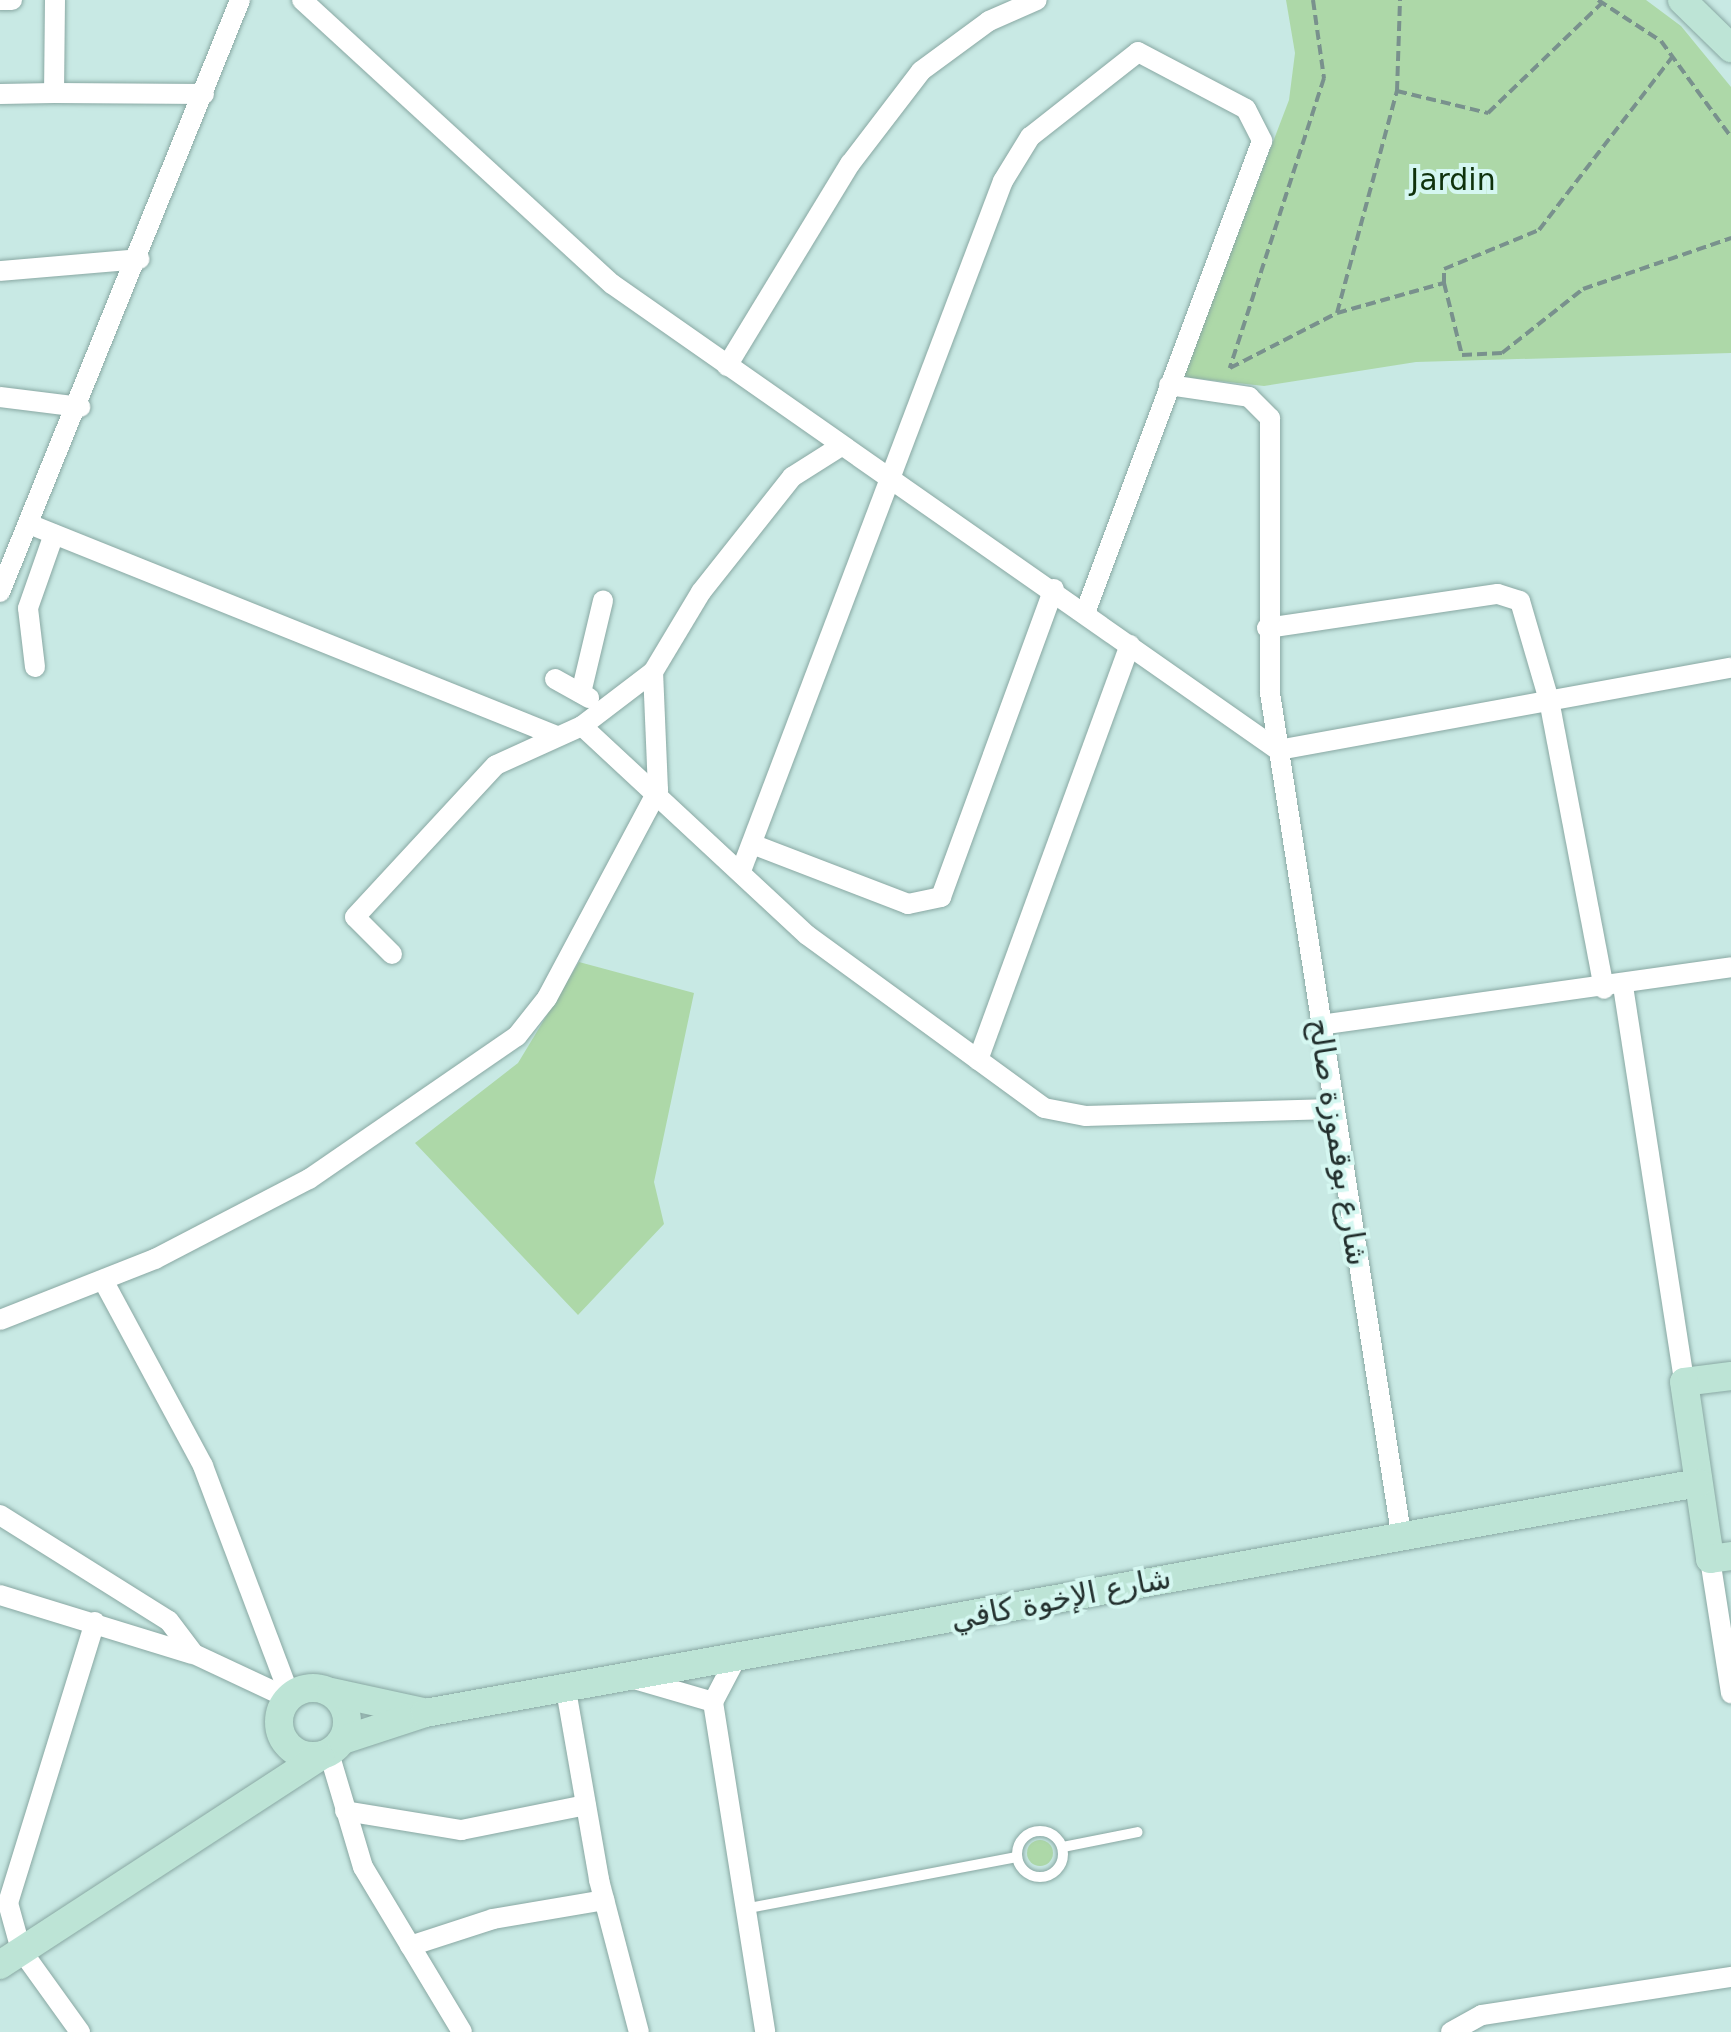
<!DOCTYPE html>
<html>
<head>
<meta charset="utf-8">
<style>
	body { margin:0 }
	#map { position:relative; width:1731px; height:2032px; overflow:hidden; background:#c8e9e4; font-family:"DejaVu Sans","Noto Naskh Arabic",sans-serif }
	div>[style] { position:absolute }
	.green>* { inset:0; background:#add8a8 }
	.round { border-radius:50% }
	.path>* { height:4px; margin-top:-2px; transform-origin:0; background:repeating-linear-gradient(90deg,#79918d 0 10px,transparent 0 15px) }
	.roads { filter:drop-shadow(0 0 2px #89a8a3) drop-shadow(0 0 2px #89a8a3) }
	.lane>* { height:10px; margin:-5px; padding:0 5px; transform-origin:5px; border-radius:5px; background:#fff }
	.lane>.ring { margin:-5px; padding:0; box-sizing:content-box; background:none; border:10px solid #fff; border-radius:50% }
	.street>* { height:20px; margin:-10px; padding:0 10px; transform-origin:10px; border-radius:10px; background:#fff }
	.secondary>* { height:28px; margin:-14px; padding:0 14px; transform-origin:14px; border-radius:14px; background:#bde4d6 }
	.secondary>.ring { margin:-14px; padding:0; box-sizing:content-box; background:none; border:28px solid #bde4d6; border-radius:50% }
	span { translate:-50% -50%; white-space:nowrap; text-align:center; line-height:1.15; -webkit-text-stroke:8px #d5f7f1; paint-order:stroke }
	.park-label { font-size:30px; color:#0f320c }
	.street-label { font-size:30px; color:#222f2d }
</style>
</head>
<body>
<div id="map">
	<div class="green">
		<i style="clip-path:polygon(1286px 0,1646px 0,1681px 26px,1731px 87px,1731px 353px,1416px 362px,1264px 386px,1183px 377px,1289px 100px,1295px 53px)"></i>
		<i style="clip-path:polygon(579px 962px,694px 993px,654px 1182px,664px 1224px,578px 1315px,415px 1143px,518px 1063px)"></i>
		<i class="round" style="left:1027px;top:1840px;width:26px;height:26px"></i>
	</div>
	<div class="path">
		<i style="left:1313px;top:0;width:79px;rotate:82deg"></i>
		<i style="left:1324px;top:78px;width:305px;rotate:108deg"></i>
		<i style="left:1230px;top:368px;width:120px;rotate:-27.2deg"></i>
		<i style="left:1337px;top:313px;width:111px;rotate:-15.7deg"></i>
		<i style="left:1444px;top:283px;width:74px;rotate:76deg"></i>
		<i style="left:1462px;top:355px;width:40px;rotate:-2.9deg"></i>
		<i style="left:1502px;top:353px;width:103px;rotate:-38.3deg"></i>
		<i style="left:1583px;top:289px;width:157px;rotate:-19deg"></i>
		<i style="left:1598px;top:0;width:75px;rotate:33.1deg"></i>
		<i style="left:1661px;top:41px;width:119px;rotate:53.9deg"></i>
		<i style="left:1397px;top:91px;width:91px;rotate:-88.1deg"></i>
		<i style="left:1444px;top:283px;width:14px;rotate:-90deg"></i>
		<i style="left:1444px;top:269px;width:103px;rotate:-22.3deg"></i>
		<i style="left:1539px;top:230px;width:221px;rotate:-52.4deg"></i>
		<i style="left:1337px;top:313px;width:230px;rotate:-74.9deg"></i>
		<i style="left:1397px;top:91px;width:94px;rotate:13.6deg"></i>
		<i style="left:1488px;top:113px;width:160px;rotate:-44deg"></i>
	</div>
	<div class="roads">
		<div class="lane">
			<i class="ring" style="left:1017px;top:1831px;width:36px;height:36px"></i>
			<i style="left:1063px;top:1847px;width:76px;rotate:-11.3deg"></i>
			<i style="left:744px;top:1909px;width:278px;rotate:-10.8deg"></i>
		</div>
		<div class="street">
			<i style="left:0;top:0;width:12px"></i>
			<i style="left:55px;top:0;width:93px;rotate:90.6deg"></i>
			<i style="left:54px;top:93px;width:150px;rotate:0.4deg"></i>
			<i style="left:302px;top:0;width:420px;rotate:42.5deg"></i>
			<i style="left:612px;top:284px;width:813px;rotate:34.98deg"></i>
			<i style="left:0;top:94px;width:54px;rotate:-1.1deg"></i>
			<i style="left:0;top:271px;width:140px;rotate:-4.9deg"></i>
			<i style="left:727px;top:366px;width:237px;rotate:-58.7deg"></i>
			<i style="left:850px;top:164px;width:117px;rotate:-52.6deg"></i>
			<i style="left:921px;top:71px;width:84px;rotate:-36.3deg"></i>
			<i style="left:989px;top:21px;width:52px;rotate:-23.6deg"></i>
			<i style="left:1169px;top:385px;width:81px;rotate:8.5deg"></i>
			<i style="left:1249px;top:397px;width:30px;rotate:45deg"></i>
			<i style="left:1270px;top:418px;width:275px;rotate:90deg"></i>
			<i style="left:1270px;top:693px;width:850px;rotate:81.14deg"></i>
			<i style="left:0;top:397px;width:81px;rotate:7.1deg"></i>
			<i style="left:34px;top:526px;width:564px;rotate:21.88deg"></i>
			<i style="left:0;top:592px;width:639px;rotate:-67.93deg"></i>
			<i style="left:1267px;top:628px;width:233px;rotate:-8.4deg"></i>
			<i style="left:1498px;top:594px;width:23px;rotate:18deg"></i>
			<i style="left:1520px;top:601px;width:103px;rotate:73.7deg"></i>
			<i style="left:1549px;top:700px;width:294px;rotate:79.2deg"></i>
			<i style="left:35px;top:667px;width:59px;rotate:-96.8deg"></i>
			<i style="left:28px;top:608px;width:78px;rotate:-70.6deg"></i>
			<i style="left:555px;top:679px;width:39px;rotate:29deg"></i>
			<i style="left:581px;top:693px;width:95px;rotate:-76.6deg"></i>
			<i style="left:582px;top:726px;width:307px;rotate:42.9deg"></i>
			<i style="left:807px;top:935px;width:293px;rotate:36.1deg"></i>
			<i style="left:1044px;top:1108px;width:43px;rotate:10.8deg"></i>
			<i style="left:1086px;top:1116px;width:246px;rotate:-1.6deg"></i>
			<i style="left:1278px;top:750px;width:460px;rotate:-10.3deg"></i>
			<i style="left:752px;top:844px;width:167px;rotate:21deg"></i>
			<i style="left:908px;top:904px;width:34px;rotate:-12deg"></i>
			<i style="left:941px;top:897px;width:328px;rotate:-69.9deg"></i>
			<i style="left:741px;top:871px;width:738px;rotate:-69.21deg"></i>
			<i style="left:1003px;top:181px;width:52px;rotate:-58.5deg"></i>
			<i style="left:1030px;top:137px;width:137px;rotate:-38.2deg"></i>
			<i style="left:1138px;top:52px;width:122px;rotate:27.8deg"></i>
			<i style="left:1246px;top:109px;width:36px;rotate:63deg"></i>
			<i style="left:1262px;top:141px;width:504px;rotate:110.56deg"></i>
			<i style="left:392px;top:954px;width:52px;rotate:-135deg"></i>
			<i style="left:355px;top:917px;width:207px;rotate:-47.2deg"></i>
			<i style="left:496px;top:765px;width:94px;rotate:-24.4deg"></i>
			<i style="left:582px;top:726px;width:89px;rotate:-37.3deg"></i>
			<i style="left:653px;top:672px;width:93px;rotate:-59deg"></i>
			<i style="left:701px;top:592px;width:147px;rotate:-51.6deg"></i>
			<i style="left:792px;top:477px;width:58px;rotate:-32.3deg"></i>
			<i style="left:1623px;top:986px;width:401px;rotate:81.2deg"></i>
			<i style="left:1320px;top:1025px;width:415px;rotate:-8deg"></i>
			<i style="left:978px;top:1060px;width:442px;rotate:-69.9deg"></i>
			<i style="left:103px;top:1280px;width:211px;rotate:61.7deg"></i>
			<i style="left:203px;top:1466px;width:246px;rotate:69.3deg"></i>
			<i style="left:0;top:1320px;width:167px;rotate:-21.5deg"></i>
			<i style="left:155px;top:1259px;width:174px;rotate:-27.5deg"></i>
			<i style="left:309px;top:1179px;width:252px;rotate:-34.5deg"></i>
			<i style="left:517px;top:1036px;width:48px;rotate:-51.7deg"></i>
			<i style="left:547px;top:998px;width:236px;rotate:-61.9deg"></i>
			<i style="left:658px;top:790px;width:118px;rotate:-92.4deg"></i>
			<i style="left:0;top:1515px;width:199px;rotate:32.1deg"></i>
			<i style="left:169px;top:1621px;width:41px;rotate:52.9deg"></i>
			<i style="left:194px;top:1654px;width:104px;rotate:25.1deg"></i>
			<i style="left:1710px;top:1559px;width:136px;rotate:81.1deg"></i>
			<i style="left:0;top:1595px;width:201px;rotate:17.1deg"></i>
			<i style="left:734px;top:1662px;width:45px;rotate:117.7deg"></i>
			<i style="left:713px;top:1702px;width:334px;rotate:81deg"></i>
			<i style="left:634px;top:1679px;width:82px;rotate:16.2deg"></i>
			<i style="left:566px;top:1690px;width:193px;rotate:80.1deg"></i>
			<i style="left:599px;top:1880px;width:157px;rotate:75.3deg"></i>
			<i style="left:329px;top:1753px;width:119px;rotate:73.4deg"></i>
			<i style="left:363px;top:1867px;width:192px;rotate:59deg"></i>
			<i style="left:345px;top:1811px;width:118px;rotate:9.3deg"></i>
			<i style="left:461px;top:1830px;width:127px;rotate:-11.3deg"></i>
			<i style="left:410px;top:1946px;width:87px;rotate:-18deg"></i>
			<i style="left:493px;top:1919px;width:113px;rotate:-9.7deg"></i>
			<i style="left:80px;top:2032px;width:101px;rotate:-125.7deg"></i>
			<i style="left:21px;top:1950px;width:49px;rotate:-105.5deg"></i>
			<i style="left:8px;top:1903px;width:294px;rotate:-72.8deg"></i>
			<i style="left:1451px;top:2032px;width:35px;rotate:-29deg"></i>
			<i style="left:1482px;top:2015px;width:252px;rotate:-8.7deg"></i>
		</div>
		<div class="secondary">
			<i style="left:1682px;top:0;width:69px;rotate:44.4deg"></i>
			<i style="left:1731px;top:1376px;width:47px;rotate:172.7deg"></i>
			<i style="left:1684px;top:1382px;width:179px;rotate:81.6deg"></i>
			<i style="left:1710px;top:1559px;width:21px;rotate:-8deg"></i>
			<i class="ring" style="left:279px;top:1688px;width:40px;height:40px"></i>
			<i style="left:331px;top:1692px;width:94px;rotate:12.3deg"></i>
			<i style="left:343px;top:1740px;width:86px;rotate:-18.2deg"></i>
			<i style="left:425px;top:1713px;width:1294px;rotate:-10.24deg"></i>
			<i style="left:0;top:1965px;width:382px;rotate:-33.1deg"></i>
		</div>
	</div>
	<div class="park-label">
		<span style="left:1453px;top:180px">Jardin</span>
	</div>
	<div class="street-label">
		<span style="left:1338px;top:1142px;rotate:81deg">شارع بوقموزة صالح</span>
		<span style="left:1061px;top:1599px;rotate:-11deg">شارع الإخوة كافي</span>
	</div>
</div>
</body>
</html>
